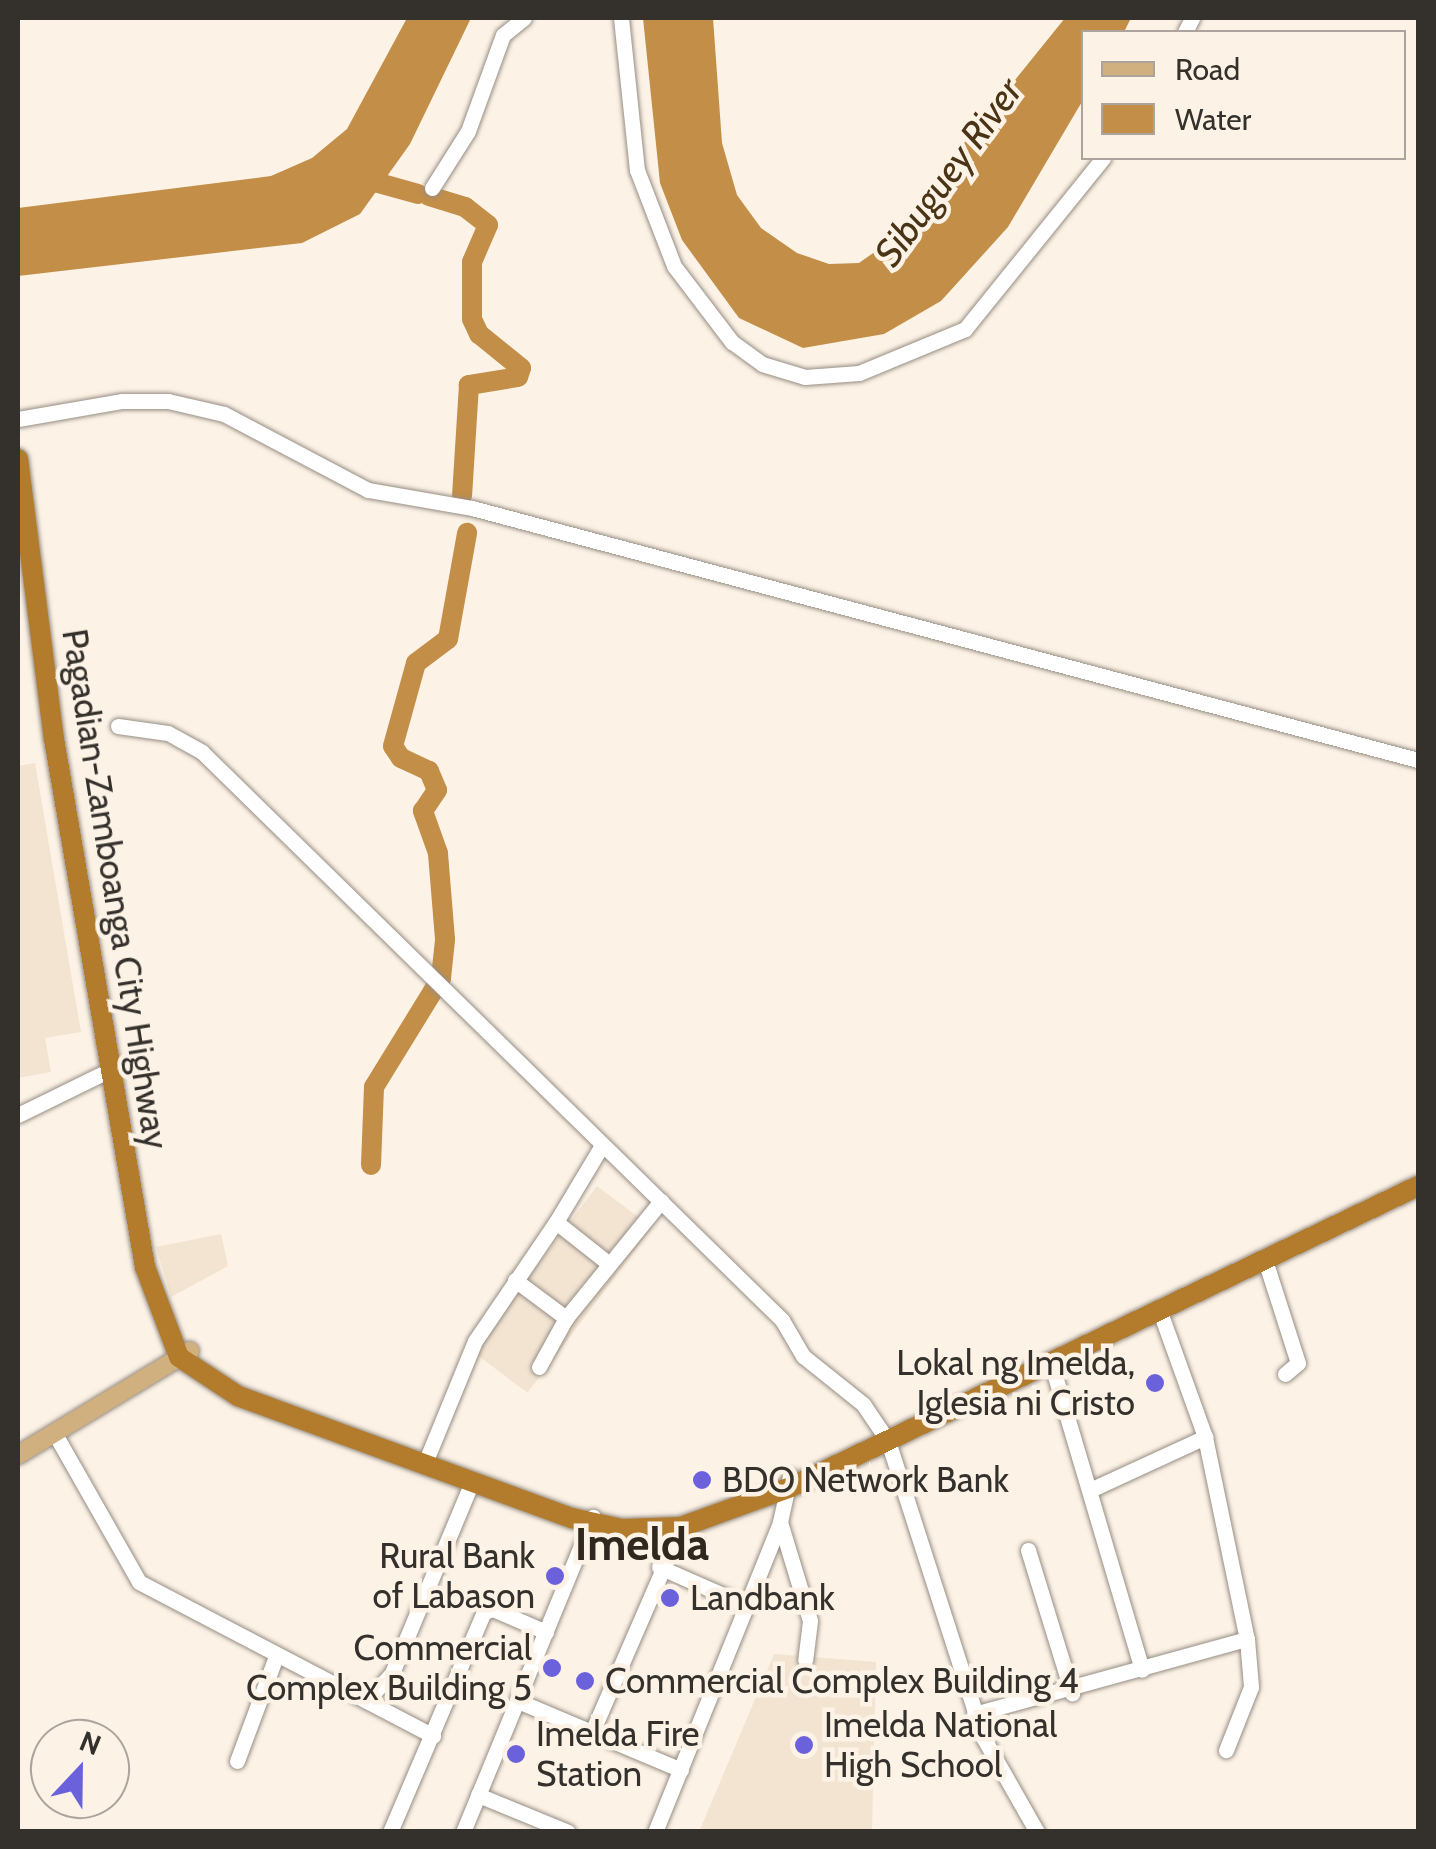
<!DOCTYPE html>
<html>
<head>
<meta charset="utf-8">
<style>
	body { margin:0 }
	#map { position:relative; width:1436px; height:1849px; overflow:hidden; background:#fcf2e6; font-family:Cabin,sans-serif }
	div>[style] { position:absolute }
	.built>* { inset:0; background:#f3e4d2; transform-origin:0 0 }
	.water>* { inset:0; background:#c28e48 }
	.river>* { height:20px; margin:-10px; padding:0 10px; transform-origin:10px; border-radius:10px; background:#c28e48 }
	.roads { filter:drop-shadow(0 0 2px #968d83) drop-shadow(0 0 2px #968d83) }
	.minor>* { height:15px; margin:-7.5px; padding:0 7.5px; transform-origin:7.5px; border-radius:7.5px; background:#fff }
	.major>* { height:18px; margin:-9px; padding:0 9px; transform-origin:9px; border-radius:9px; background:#d1b080 }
	.highway>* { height:20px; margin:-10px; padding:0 10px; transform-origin:10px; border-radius:10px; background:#b37c2c }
	.dots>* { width:28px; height:28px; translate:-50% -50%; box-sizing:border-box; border:5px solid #fcf2e6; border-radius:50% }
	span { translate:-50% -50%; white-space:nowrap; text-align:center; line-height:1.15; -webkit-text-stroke:9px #fcf2e6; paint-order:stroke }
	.street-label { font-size:35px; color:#34302c }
	.poi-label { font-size:35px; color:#34302c }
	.right { translate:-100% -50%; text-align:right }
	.left { translate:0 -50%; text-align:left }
	.water-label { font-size:38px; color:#4a3416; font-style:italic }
	.district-label { font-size:45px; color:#30281f; font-weight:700 }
	.frame { position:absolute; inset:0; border:20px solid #34302c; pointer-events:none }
	.legend { position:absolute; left:1081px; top:30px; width:325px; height:130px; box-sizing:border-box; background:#fcf2e6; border:2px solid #aca49c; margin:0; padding:12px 18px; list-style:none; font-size:30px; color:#34302c }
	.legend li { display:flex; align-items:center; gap:20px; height:50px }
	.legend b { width:50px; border:2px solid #aca49c }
	.north { position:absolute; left:30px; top:1719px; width:100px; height:100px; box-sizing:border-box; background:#fcf2e6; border:2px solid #aca49c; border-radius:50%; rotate:22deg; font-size:28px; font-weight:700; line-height:40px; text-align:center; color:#34302c }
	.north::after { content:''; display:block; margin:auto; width:35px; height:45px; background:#6a61db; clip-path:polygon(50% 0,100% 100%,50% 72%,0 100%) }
</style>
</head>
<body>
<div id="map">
	<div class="built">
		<i style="clip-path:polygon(35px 763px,81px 1032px,45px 1038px,51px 1072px,18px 1078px,18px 766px)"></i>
		<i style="left:597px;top:1186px;width:69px;height:207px;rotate:37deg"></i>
		<i style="clip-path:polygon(221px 1234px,228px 1266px,171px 1297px,156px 1247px)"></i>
		<i style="clip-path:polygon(774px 1654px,876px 1662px,872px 1831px,699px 1832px)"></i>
	</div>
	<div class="water">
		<i style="clip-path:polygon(407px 18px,471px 18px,410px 144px,360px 214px,302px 243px,18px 276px,18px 208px,271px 176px,312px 158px,347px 129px)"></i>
		<i style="clip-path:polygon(643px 18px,713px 18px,722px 143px,737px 195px,761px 228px,797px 253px,829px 264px,859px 263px,903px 232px,952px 158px,1065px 18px,1131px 18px,1124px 32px,1084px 32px,1083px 100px,1008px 227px,941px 301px,884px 334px,803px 348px,739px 318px,682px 240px,660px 183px)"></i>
	</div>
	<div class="river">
		<i style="left:357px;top:177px;width:63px;rotate:15.6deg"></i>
		<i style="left:429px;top:196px;width:38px;rotate:17deg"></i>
		<i style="left:465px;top:207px;width:29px;rotate:38deg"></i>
		<i style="left:488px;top:225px;width:40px;rotate:113.4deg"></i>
		<i style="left:472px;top:262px;width:57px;rotate:90deg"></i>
		<i style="left:472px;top:319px;width:17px;rotate:65deg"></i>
		<i style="left:479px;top:334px;width:54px;rotate:39deg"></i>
		<i style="left:521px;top:368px;width:9px;rotate:108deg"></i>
		<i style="left:518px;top:377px;width:50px;rotate:170.7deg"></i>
		<i style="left:469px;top:385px;width:111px;rotate:93.6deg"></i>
		<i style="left:371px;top:1165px;width:78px;rotate:-87.8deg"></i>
		<i style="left:374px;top:1087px;width:128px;rotate:-58.4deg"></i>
		<i style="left:441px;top:978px;width:39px;rotate:-84deg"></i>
		<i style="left:445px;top:939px;width:86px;rotate:-94.7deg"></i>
		<i style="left:438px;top:853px;width:45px;rotate:-109.7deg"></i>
		<i style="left:423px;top:811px;width:25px;rotate:-56deg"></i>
		<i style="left:437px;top:790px;width:21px;rotate:-113deg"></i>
		<i style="left:429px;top:771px;width:31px;rotate:-155deg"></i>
		<i style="left:401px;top:758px;width:14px;rotate:-124deg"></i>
		<i style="left:393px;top:746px;width:86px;rotate:-74.5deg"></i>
		<i style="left:416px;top:663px;width:40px;rotate:-37deg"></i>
		<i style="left:448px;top:639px;width:108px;rotate:-79.8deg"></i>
	</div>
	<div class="roads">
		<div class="minor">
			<i style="left:621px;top:18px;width:153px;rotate:84deg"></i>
			<i style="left:637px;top:170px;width:103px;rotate:68.9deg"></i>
			<i style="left:674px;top:266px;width:96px;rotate:52.7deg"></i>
			<i style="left:732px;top:342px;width:37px;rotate:36deg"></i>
			<i style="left:762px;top:364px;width:45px;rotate:16.8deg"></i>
			<i style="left:805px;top:377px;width:54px;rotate:-4.2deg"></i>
			<i style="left:859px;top:373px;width:115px;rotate:-22.5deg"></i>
			<i style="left:965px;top:329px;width:220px;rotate:-51.1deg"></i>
			<i style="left:1185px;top:32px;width:16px;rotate:-63deg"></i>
			<i style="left:432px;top:188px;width:67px;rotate:-57.7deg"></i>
			<i style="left:468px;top:131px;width:102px;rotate:-70deg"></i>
			<i style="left:503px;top:35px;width:27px;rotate:-39deg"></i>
			<i style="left:18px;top:419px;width:106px;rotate:-9.8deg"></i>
			<i style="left:122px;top:401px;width:46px"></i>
			<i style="left:168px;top:401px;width:57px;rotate:13.1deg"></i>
			<i style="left:224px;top:414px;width:163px;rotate:27.8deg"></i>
			<i style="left:368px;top:490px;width:106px;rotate:9.8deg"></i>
			<i style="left:472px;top:508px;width:979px;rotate:14.92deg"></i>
			<i style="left:118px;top:726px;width:50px;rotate:8deg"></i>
			<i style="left:168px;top:733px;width:39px;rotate:29deg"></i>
			<i style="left:202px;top:752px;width:812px;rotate:44.4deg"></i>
			<i style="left:782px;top:1320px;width:42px;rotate:59.7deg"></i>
			<i style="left:803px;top:1356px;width:77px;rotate:38.7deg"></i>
			<i style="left:863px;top:1404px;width:45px;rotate:56deg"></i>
			<i style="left:888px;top:1441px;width:311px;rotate:72.2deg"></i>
			<i style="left:983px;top:1737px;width:109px;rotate:60.4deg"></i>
			<i style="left:18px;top:1115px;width:102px;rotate:-26.1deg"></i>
			<i style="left:556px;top:1222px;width:90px;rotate:-59.1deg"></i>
			<i style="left:1264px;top:1257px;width:111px;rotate:72.2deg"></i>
			<i style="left:1298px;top:1363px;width:17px;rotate:140deg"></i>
			<i style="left:515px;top:1280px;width:64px;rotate:36.7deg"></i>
			<i style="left:1159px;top:1309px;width:136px;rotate:70.2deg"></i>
			<i style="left:1205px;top:1437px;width:206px;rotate:78.3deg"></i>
			<i style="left:1247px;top:1639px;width:48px;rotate:85.2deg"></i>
			<i style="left:1251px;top:1687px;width:68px;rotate:111.6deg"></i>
			<i style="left:1050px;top:1359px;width:324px;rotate:73.5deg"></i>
			<i style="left:539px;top:1367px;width:56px;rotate:-61.1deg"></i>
			<i style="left:566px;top:1318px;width:151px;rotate:-50.9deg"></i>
			<i style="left:55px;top:1434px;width:170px;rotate:60.4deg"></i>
			<i style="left:139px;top:1582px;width:332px;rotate:27.6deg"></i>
			<i style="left:427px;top:1458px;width:126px;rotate:-67.7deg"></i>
			<i style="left:475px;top:1341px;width:144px;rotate:-55.8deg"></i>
			<i style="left:556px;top:1222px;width:66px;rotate:38.3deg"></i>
			<i style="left:1090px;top:1490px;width:127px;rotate:-24.7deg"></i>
			<i style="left:780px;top:1522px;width:103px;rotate:73.1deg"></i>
			<i style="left:810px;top:1621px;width:39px;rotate:97deg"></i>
			<i style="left:1028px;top:1550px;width:150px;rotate:72.9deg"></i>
			<i style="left:659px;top:1567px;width:95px;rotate:23.6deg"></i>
			<i style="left:368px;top:1699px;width:35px;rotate:-47deg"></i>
			<i style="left:392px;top:1673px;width:207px;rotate:-67.3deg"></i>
			<i style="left:518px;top:1701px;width:177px;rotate:22.9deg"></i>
			<i style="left:974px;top:1714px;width:283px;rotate:-15.4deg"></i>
			<i style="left:592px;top:1732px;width:223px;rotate:-66.5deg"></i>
			<i style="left:237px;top:1761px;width:112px;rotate:-69.6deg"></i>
			<i style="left:478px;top:1795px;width:97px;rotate:22.3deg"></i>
			<i style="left:390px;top:1832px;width:239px;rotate:-66.9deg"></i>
			<i style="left:484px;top:1612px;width:9px;rotate:-18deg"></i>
			<i style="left:493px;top:1609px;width:58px;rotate:23.5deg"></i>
			<i style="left:463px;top:1832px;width:341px;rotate:-67.6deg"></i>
			<i style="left:655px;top:1832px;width:334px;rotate:-68deg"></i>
			<i style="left:780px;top:1522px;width:47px;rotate:-77.7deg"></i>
		</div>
		<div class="major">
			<i style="left:18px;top:1455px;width:201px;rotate:-31.2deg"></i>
		</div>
		<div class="highway">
			<i style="left:18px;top:459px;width:282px;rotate:82.7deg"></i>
			<i style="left:54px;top:739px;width:536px;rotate:80.22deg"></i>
			<i style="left:145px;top:1267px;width:96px;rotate:69.3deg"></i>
			<i style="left:179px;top:1357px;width:71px;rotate:33.5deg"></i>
			<i style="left:238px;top:1396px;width:356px;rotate:20.1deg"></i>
			<i style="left:572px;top:1518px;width:51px;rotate:12.4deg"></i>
			<i style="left:622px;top:1529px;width:59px;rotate:-1.9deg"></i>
			<i style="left:681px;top:1527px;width:117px;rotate:-20deg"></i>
			<i style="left:791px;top:1487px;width:696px;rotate:-25.64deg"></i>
		</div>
	</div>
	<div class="dots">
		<i style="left:1155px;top:1383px;background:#6a61db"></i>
		<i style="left:702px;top:1480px;background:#6a61db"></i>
		<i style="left:555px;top:1576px;background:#6a61db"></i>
		<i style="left:670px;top:1598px;background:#6a61db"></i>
		<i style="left:552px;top:1668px;background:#6a61db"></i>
		<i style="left:585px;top:1681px;background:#6a61db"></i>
		<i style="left:804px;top:1745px;background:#6a61db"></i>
		<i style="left:516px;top:1754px;background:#6a61db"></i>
	</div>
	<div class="street-label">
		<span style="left:115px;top:889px;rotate:81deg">Pagadian-Zamboanga City Highway</span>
	</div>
	<div class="poi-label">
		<span class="right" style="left:1135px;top:1383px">Lokal ng Imelda,<br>Iglesia ni Cristo</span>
		<span class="left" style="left:722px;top:1480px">BDO Network Bank</span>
		<span class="right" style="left:535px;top:1576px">Rural Bank<br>of Labason</span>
		<span class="left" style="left:690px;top:1598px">Landbank</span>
		<span class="right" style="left:532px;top:1668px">Commercial<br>Complex Building 5</span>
		<span class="left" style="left:605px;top:1681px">Commercial Complex Building 4</span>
		<span class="left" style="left:824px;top:1745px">Imelda National<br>High School</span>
		<span class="left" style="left:536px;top:1754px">Imelda Fire<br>Station</span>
	</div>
	<div class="water-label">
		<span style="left:948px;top:172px;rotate:-54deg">Sibuguey River</span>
	</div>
	<div class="district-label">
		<span style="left:642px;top:1545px">Imelda</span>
	</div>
	<div class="frame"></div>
	<ul class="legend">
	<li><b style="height:12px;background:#d1b080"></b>Road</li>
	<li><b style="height:28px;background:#c28e48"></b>Water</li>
	</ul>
	<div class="north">N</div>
</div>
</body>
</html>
